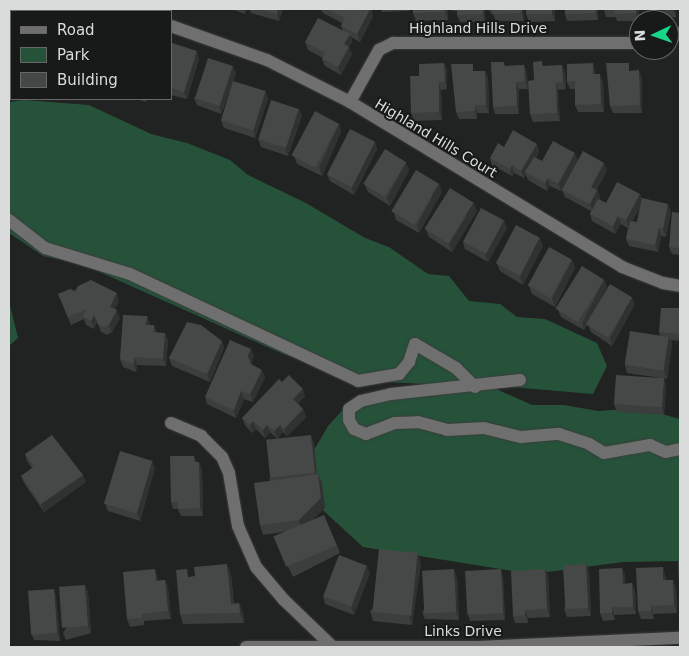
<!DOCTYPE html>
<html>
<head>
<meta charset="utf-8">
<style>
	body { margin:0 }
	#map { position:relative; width:689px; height:656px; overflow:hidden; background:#202321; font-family:"DejaVu Sans",sans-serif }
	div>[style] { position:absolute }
	.green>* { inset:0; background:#26523a }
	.roads { filter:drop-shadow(0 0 1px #3a3d3b) drop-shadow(0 0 1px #3a3d3b) }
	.minor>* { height:12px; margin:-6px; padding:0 6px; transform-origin:6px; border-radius:6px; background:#6e6f6e }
	.wall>* { inset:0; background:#3b3e3c; transform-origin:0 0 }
	.shaded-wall>* { inset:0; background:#303231 }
	.building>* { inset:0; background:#454846; transform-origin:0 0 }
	span { translate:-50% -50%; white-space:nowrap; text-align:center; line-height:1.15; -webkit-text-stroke:4px #171a18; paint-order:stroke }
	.street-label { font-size:14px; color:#dadcdb }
	.frame { position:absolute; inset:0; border:10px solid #dadcdb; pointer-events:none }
	.legend { position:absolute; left:10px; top:10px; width:162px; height:90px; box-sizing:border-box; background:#171a18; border:1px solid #656866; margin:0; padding:6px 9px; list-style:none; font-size:15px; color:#dadcdb }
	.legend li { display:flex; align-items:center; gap:10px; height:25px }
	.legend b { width:25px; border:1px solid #656866 }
	.north { position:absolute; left:629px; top:10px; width:50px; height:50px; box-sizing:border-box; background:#171a18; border:1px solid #656866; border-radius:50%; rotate:267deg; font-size:14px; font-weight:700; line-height:20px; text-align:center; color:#dadcdb }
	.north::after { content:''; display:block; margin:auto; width:18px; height:22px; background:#15d989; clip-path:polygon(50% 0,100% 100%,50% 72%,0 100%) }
</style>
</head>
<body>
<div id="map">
	<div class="green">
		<i style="clip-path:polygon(24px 100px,89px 105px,151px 134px,187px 143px,230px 160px,248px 175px,306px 203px,365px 238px,389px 247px,428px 274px,449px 276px,469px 301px,500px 304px,517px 317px,545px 319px,597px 343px,607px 366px,593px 394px,487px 385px,532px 405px,564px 405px,598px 411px,640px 408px,680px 419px,680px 561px,623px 562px,532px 574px,363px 547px,313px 501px,310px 457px,328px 426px,349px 403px,426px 384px,383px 382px,335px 371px,283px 354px,82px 264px,43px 256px,9px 233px,9px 102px)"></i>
		<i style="clip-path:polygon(9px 301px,18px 338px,9px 346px)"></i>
	</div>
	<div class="roads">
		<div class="minor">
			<i style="left:100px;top:9px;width:12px;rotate:9deg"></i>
			<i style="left:18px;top:11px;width:20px;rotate:-6deg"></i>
			<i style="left:171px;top:26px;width:102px;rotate:19.5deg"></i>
			<i style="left:267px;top:60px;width:93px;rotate:26.8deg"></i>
			<i style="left:350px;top:102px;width:318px;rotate:31.2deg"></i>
			<i style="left:622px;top:267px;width:44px;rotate:21.3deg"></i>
			<i style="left:663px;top:283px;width:17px;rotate:10deg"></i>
			<i style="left:669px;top:39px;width:13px;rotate:-29deg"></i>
			<i style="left:350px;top:102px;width:60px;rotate:-60.9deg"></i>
			<i style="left:379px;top:50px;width:16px;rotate:-27deg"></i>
			<i style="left:393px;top:43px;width:246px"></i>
			<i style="left:9px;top:220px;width:46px;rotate:37.9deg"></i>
			<i style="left:45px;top:248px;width:89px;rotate:17deg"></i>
			<i style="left:130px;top:274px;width:252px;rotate:25.1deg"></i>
			<i style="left:358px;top:381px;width:42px;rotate:-9.7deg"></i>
			<i style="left:399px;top:374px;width:16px;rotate:-50deg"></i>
			<i style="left:409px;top:362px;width:19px;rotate:-72deg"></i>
			<i style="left:415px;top:344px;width:48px;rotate:30.3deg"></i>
			<i style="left:456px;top:368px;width:27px;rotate:45deg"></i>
			<i style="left:520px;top:380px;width:130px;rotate:173.8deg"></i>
			<i style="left:391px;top:394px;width:31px;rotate:167deg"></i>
			<i style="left:361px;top:401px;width:14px;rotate:146deg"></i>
			<i style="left:349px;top:409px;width:11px;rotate:90deg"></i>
			<i style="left:349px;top:420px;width:10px;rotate:61deg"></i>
			<i style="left:354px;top:429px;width:13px;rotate:23deg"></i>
			<i style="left:366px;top:434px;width:31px;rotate:-21deg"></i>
			<i style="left:395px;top:423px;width:23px;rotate:-2deg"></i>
			<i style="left:418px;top:422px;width:30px;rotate:15deg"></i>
			<i style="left:447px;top:430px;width:37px;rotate:-3deg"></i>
			<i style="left:484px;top:428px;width:38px;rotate:14deg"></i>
			<i style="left:521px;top:437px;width:38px;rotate:-5deg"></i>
			<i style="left:559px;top:434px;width:32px;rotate:18deg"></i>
			<i style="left:589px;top:444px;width:17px;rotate:31deg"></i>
			<i style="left:604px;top:453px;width:47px;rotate:-9.9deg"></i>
			<i style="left:650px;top:445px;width:17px;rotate:24deg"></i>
			<i style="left:666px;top:452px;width:14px;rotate:-12deg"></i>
			<i style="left:171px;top:423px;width:33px;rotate:23deg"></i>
			<i style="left:201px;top:436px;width:30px;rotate:45deg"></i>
			<i style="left:222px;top:457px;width:17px;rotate:66deg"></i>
			<i style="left:229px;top:473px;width:54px;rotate:80.4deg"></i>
			<i style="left:238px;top:526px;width:45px;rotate:66.3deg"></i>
			<i style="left:256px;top:567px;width:43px;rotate:49.7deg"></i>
			<i style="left:284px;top:600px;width:65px;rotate:43.8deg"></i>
			<i style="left:246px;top:647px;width:232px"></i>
			<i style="left:478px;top:647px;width:202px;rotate:-2.6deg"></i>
		</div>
	</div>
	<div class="wall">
		<i style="clip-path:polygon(232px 9px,247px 9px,245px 14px)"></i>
		<i style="clip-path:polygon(249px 9px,283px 9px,279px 21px,251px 13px)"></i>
		<i style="clip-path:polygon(321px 9px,371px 9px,373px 16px,360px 42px,351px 37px,352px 42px,349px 47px,352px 54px,341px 75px,325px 66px,322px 59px,323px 58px,308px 50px,305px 42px,343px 31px,341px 26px,342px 23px,323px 13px)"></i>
		<i style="clip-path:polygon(381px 9px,409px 9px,409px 11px,382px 12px)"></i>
		<i style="clip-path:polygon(413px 9px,448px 9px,448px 20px,416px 21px,413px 13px)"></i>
		<i style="clip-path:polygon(452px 9px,485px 9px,485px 22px,460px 22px,457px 15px,457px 11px,452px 11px)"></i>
		<i style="clip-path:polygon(489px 9px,523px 9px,524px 21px,496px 21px,493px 14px,491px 14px)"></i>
		<i style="clip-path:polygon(526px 9px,564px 9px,555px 10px,555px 21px,529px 22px,526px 14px)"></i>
		<i style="clip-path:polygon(565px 9px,598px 9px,598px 20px,567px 21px,565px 14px)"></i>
		<i style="clip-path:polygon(604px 9px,639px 9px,639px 21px,617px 21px,616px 17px,606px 17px)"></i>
		<i style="left:675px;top:9px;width:8px;height:34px;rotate:83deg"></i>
		<i style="clip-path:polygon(9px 29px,11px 29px,11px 89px,9px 89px,9px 92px)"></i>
		<i style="clip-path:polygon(171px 44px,199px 59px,187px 99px,171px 95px)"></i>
		<i style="clip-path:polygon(542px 61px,543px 66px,565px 72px,566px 89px,558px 90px,560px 121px,533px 122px,530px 114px,534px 80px)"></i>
		<i style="clip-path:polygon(504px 62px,505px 66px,524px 65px,527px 73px,528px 89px,519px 89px,519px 114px,495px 114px,493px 107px)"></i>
		<i style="clip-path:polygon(444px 63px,447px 71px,447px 89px,441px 90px,442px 120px,414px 121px,411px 113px,419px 76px)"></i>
		<i style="clip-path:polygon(233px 66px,236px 74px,221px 114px,197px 105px,194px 98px)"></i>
		<i style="clip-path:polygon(475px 71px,485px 71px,488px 78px,489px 113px,477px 113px,477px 119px,459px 119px,456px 112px)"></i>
		<i style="clip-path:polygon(595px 71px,595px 74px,603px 81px,604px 112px,578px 112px,575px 105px,575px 89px,570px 89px,567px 82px)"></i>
		<i style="clip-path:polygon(632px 71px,642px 78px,642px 113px,613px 113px,610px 106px)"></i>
		<i style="clip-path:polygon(265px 91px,268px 99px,255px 138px,224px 128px,221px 120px)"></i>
		<i style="clip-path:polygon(136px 99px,147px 99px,146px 102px)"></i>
		<i style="clip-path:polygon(299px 109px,302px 116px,288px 156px,261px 147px,258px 139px)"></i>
		<i style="clip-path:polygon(339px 124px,341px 132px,322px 176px,297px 164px,294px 156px)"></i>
		<i style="clip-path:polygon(375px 142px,377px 149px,354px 195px,330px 181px,327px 174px)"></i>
		<i style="clip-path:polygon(evenodd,504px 147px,539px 151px,536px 158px,542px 161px,578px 160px,607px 171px,597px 189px,600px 197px,599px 199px,606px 203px,640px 194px,642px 199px,671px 211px,666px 237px,661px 236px,658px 252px,629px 246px,626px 239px,628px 228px,621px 224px,615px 234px,592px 221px,590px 214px,591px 211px,565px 197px,562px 190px,576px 165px,561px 191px,550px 186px,547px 191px,528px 180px,526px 175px,524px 178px,514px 173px,512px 176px,492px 165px,490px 158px,504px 147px,640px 206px,637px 222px,632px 221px,640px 206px)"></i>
		<i style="clip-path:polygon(406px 162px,409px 170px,390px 206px,368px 192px,365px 185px)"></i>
		<i style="clip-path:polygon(442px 192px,419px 233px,396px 220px,394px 213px)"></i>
		<i style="clip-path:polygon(477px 211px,452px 252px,429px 237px,426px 230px)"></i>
		<i style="clip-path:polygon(680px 213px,680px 257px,680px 255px,672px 254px,669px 247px)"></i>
		<i style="clip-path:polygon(507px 228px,488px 262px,465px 249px,463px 242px)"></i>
		<i style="clip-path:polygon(543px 246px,523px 285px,500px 271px,497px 264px)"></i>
		<i style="clip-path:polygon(572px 260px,575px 268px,555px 307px,532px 294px,529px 286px)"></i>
		<i style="clip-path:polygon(604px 280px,607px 287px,584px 330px,561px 317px,558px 310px)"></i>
		<i style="clip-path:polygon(75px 291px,119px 301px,115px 309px,120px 318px,112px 332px,107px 335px,101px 332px,97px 322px,94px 329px,86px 325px,84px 319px,71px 325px,58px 294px)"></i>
		<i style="clip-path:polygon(635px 304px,612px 346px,591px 332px,588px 325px)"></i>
		<i style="clip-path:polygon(680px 308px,680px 341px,671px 340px,672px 345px,667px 379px,664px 378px,666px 386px,664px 415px,617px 412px,614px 404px,661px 378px,627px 373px,625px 365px,660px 336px,659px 332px)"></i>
		<i style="clip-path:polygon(147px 316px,150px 325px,154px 325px,157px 333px,168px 340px,166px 366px,137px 365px,136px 372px,123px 367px,120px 359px)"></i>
		<i style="clip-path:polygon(222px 341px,224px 348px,210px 382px,172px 366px,169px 358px)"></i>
		<i style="clip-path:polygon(254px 356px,251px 364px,265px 377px,253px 402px,244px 399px,236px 418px,207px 404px,205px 397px)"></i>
		<i style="clip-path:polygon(282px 382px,305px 396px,298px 404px,303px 409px,306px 417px,287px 436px,283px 432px,277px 439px,270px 432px,265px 438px,256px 429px,252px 433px,245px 425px,242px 418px)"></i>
		<i style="clip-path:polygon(314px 443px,317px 474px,322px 484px,325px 508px,309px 523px,337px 545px,340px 553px,293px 577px,279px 548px,276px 541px,296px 530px,263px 535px,260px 525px,270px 481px,269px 479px)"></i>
		<i style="clip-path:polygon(25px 454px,83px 475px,86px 482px,44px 512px,24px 483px,21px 476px,32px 468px,27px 461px)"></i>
		<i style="clip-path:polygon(194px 456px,196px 462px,202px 469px,203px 516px,181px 516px,178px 509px,173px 509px,171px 502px)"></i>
		<i style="clip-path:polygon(155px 468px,140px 521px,108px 511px,105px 504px)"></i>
		<i style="clip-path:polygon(421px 563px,412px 625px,373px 621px,370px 611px)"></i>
		<i style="clip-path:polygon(586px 564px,589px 571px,591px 616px,567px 617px,564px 609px)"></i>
		<i style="clip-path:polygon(622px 568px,625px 575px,625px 584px,632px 583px,635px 591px,636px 614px,614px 615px,615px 620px,603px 621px,600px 613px)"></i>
		<i style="clip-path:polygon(155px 569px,158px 581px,165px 580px,168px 588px,171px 619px,144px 621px,144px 625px,130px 627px,127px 619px)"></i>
		<i style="clip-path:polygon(545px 569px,548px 576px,550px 617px,528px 618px,528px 623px,515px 623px,513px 616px)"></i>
		<i style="clip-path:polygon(370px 573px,354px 615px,325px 604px,323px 596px)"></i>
		<i style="clip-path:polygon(231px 574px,234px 604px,239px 603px,243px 613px,244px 623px,183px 624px,180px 614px,190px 577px)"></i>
		<i style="clip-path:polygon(665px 574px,666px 580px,676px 588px,677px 613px,653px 614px,654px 619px,641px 619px,638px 611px)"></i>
		<i style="clip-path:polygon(503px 576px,505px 620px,470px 621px,468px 614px)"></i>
		<i style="clip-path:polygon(457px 577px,459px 620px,425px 619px,422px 612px)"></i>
		<i style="clip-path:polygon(54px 589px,56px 597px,60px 641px,34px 640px,31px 633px)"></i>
		<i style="clip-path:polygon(88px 592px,91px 633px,66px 640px,63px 633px)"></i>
	</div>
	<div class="shaded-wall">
		<i style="clip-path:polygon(243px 9px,247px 9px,245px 14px)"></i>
		<i style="clip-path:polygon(278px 9px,283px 9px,279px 21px,277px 14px)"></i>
		<i style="clip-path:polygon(370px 9px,373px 16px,360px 42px,357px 34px)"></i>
		<i style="clip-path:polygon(445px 9px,448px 9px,448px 20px,445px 12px)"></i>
		<i style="clip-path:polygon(483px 9px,485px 9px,485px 22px,483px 14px)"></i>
		<i style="clip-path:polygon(521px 9px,523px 9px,524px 21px)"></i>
		<i style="clip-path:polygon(552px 9px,554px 9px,555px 10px,555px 21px,552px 14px)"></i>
		<i style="clip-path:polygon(596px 9px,598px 9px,598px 20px,596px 13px)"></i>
		<i style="clip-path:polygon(636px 9px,639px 9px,639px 20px,636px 13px)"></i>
		<i style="clip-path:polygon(673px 9px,675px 9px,676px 17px,673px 10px)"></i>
		<i style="clip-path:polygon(350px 34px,352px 42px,349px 47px,352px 54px,341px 75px,338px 67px,344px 44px)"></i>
		<i style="clip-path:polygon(197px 51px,199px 59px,187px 99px,184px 92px)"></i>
		<i style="clip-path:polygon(444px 63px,447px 71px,447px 89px,445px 82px)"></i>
		<i style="clip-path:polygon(593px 63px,595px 71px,596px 81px,593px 74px)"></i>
		<i style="clip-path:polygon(524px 65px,527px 73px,528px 89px,525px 81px)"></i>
		<i style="clip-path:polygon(562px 65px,565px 72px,566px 89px,563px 82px)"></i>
		<i style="clip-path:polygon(233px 66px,236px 74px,221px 114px,219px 106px)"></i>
		<i style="clip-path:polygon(639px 70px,642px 78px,642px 113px,640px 105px)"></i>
		<i style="clip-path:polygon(485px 71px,488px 78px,489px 113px,486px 105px)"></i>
		<i style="clip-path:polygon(600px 74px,603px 81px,604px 112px,601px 104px)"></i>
		<i style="clip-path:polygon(439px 82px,441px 90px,442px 120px,439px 112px)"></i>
		<i style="clip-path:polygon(516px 82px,519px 89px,519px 114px,517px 106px)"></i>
		<i style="clip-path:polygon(556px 82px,558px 90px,560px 121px,557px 113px)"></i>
		<i style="clip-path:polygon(265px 91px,268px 99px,255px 138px,253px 130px)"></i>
		<i style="clip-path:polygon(475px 105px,477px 113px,477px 119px,475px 111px)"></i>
		<i style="clip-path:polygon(299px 109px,302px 116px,288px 156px,285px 148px)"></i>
		<i style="clip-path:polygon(339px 124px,341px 132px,322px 176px,319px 168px)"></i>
		<i style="clip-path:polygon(375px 142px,377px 149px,354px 195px,351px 187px)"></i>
		<i style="clip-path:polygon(537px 144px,539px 151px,527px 173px,525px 172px,526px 175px,524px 178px,521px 171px)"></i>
		<i style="clip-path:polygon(575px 153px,578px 161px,561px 191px,558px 184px)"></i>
		<i style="clip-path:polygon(406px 162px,409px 170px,390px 206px,387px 198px)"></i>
		<i style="clip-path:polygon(604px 163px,607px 171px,594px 194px,591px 187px)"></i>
		<i style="clip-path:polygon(512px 165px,514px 173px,512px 176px,510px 169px)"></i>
		<i style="clip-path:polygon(548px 178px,550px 186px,547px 191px,545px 183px)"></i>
		<i style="clip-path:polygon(439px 184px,442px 192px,419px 233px,417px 225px)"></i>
		<i style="clip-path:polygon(597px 190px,600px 197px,593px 212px,590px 204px)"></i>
		<i style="clip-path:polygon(640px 194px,643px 202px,629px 228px,626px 220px)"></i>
		<i style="clip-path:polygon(474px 203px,477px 211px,452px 252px,449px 244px)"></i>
		<i style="clip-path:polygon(668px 204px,671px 211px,666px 237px,663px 229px)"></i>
		<i style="clip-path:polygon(618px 216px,621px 224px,615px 234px,613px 226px)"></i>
		<i style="clip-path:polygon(504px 220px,507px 228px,488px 262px,485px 254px)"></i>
		<i style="clip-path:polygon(659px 228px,661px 236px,658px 252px,655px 245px)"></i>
		<i style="clip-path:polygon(540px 238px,543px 246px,523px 285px,520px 277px)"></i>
		<i style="clip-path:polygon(572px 260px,575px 268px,555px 307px,552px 299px)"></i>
		<i style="clip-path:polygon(604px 280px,607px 287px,584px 330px,582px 323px)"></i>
		<i style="clip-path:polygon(117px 293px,119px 301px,112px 314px,110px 307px)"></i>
		<i style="clip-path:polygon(632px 297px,635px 304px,612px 346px,610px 338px)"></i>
		<i style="clip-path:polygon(117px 310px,120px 318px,112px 332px,109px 325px)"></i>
		<i style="clip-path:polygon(94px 315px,97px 322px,94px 329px,91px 321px)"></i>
		<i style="clip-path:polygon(147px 316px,150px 324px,149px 332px,146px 325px)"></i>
		<i style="clip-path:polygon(154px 325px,157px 333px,154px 332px)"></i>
		<i style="clip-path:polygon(165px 333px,168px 340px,166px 366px,163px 359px)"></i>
		<i style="clip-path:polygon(669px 337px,672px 345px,667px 379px,664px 371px)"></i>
		<i style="clip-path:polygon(222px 341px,224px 348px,210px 382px,207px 374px)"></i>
		<i style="clip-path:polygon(251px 349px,254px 356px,251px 364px,248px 356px)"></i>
		<i style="clip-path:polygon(134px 357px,137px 365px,136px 372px,134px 364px)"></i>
		<i style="clip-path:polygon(262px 370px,265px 377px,253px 402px,250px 394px)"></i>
		<i style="clip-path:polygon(664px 378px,666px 386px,664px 415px,662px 408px)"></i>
		<i style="clip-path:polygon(303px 389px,305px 396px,295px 407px,293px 399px)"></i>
		<i style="clip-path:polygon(241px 391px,244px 399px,236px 418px,234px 410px)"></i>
		<i style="clip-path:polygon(303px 409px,306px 417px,287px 436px,284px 429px)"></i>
		<i style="clip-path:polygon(253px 421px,256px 429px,252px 433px,250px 425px)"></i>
		<i style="clip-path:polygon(267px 425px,270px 432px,265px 438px,263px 430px)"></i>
		<i style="clip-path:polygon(280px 425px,283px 432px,277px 439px,274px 431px)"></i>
		<i style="clip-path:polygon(311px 435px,314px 443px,317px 480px,315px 473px)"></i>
		<i style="clip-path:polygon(152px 461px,155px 468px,140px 521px,137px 513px)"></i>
		<i style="clip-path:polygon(199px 462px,202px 469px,203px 516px,200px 508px)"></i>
		<i style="clip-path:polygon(318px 474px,322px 484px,325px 508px,303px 529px,299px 520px)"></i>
		<i style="clip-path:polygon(83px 475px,86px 482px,44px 512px,41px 504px)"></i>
		<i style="clip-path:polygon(418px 553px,421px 563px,412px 625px,409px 616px)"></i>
		<i style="clip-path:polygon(227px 564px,231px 574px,234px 614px,231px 604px)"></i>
		<i style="clip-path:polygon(586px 564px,589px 571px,591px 616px,588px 608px)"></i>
		<i style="clip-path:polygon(367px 566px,370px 573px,354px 615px,351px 607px)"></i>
		<i style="clip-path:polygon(663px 567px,665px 574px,666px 588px,663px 580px)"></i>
		<i style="clip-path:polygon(622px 568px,625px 575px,626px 591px,623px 584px)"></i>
		<i style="clip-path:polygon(155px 569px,157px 577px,159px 589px,156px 581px)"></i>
		<i style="clip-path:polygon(454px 569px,457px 577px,459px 620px,456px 612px)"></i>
		<i style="clip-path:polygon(501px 569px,503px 576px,505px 620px,503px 613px)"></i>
		<i style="clip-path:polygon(545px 569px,548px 576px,550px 617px,547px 609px)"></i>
		<i style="clip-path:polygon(165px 580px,168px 588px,171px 619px,168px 611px)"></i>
		<i style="clip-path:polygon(673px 580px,676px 588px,677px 613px,674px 605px)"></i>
		<i style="clip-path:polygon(632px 583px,635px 591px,636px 614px,633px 607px)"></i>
		<i style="clip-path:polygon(85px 585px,88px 592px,91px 633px,88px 626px)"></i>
		<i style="clip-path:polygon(54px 589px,56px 597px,60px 641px,57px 633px)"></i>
		<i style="clip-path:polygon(239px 603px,243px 613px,244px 623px,240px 613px)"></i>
		<i style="clip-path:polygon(651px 606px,653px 614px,654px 619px,651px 611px)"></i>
		<i style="clip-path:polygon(612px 607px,614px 615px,615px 620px,612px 613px)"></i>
		<i style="clip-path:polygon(525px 610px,528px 618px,528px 623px,525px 615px)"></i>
	</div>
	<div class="building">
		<i style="clip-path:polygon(260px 9px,278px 9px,277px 14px)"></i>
		<i style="clip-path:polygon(327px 9px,370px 9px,357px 34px,341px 26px,345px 18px)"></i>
		<i style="clip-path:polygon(413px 9px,445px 9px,445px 12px,413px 13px)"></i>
		<i style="clip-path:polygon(457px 9px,483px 9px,483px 14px,457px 15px)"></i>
		<i style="clip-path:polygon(493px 9px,521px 9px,522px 13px,493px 14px)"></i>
		<i style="left:526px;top:9px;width:26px;height:5px"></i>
		<i style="clip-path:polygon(565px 9px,596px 9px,596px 13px,565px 14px)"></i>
		<i style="clip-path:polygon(604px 9px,636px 9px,636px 13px,615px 14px,614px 9px)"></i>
		<i style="left:641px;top:9px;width:32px;height:1px"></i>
		<i style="clip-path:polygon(318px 18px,350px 34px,344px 44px,349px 47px,338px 67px,322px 59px,325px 53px,305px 42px)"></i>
		<i style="left:9px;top:29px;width:2px;height:52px"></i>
		<i style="clip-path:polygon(172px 43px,197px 51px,184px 92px,171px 88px)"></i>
		<i style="left:208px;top:58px;width:26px;height:42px;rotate:18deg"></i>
		<i style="clip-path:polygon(542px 61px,542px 66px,562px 65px,563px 82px,556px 82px,557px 113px,530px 114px,528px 81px,534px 80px,533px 62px)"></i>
		<i style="clip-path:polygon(491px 62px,504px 62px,504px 66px,524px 65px,525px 81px,516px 82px,517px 106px,493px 107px)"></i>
		<i style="clip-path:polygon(444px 63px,445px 82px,439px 82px,439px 112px,411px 113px,410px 76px,419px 76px,419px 64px)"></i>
		<i style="clip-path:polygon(593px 63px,593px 74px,600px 74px,601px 104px,575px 105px,575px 81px,567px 82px,567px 64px)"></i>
		<i style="clip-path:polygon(606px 63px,629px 63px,629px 71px,639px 70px,640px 105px,610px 106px)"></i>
		<i style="clip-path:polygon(451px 64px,473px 64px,473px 71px,485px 71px,486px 105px,475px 105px,475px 111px,456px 112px)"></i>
		<i style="left:233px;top:81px;width:34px;height:41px;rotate:17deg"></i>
		<i style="left:271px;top:100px;width:29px;height:41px;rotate:18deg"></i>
		<i style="left:315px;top:111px;width:27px;height:50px;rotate:28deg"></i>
		<i style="left:350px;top:129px;width:28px;height:51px;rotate:27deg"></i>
		<i style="clip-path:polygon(513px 130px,537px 144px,521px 171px,512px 165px,510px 169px,490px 158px,498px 143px,504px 147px)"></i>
		<i style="clip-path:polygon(553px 141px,575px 153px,558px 184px,548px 178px,545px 183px,525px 172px,534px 157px,542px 161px)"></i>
		<i style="left:385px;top:149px;width:25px;height:41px;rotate:32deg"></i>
		<i style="clip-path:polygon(583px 151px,604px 163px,591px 187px,597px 190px,590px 204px,562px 190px)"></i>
		<i style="left:416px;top:170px;width:27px;height:48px;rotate:31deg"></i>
		<i style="clip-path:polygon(617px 182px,640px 194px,626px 220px,618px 216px,613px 226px,590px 214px,598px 199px,606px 203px)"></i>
		<i style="left:450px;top:188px;width:28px;height:48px;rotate:32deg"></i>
		<i style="clip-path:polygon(642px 198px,668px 204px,663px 229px,659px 228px,655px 245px,626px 239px,630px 221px,637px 222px)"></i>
		<i style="left:481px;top:208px;width:26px;height:38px;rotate:28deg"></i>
		<i style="clip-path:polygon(672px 212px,680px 213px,680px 254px,679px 254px,680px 248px,669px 247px)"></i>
		<i style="left:516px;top:225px;width:27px;height:43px;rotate:28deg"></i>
		<i style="left:549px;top:247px;width:26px;height:44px;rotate:29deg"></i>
		<i style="left:582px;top:266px;width:26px;height:50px;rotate:32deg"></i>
		<i style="clip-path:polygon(91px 280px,117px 293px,110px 307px,117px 310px,109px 325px,104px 327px,98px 324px,94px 315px,91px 321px,83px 317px,87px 309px,68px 317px,58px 294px,70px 289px,75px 291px,78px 286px)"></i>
		<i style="left:610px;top:284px;width:26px;height:47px;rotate:31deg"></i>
		<i style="clip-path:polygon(661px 308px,680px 308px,680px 334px,659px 332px)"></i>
		<i style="clip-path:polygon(123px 315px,147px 316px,146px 325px,154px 325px,154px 332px,165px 333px,163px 359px,134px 357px,134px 364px,120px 359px)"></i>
		<i style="clip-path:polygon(187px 322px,201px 325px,222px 341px,207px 374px,169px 358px)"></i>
		<i style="left:630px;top:331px;width:39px;height:34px;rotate:9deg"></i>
		<i style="clip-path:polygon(230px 340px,251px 349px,248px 356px,251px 364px,262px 370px,250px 394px,241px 391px,234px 410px,205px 397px)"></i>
		<i style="clip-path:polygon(289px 375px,303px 389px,293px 399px,303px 409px,284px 429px,280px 425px,274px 431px,267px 425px,263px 430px,253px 421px,250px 425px,242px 418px,279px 379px,282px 382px)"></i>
		<i style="left:616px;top:375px;width:48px;height:29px;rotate:4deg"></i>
		<i style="clip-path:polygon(52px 435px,83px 475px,41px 504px,21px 476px,34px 467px,25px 454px)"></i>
		<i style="left:311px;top:435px;width:38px;height:45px;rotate:84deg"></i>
		<i style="left:120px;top:451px;width:34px;height:55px;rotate:17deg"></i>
		<i style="clip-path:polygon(170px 456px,194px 456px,194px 462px,199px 462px,200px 508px,178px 509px,178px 502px,171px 502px)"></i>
		<i style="clip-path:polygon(318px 474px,321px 498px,299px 520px,260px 525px,254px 483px)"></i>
		<i style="left:324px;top:515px;width:33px;height:55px;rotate:67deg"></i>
		<i style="left:379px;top:549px;width:39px;height:63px;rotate:6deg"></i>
		<i style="left:339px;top:555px;width:30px;height:44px;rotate:21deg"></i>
		<i style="clip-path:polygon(678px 561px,680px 561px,680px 608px)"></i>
		<i style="clip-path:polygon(227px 564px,231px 604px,239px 603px,240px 613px,180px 614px,176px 570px,187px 569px,188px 577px,195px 576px,194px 567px)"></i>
		<i style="left:586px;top:564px;width:44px;height:23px;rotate:87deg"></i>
		<i style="clip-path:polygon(663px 567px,663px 580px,673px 580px,674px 605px,651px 606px,651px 611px,638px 611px,636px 568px)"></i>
		<i style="clip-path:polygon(622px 568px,623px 584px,632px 583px,633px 607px,612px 607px,612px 613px,600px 613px,599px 569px)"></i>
		<i style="clip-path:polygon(155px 569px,156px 581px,165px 580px,168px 611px,141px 614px,142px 618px,127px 619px,123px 572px)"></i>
		<i style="left:454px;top:569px;width:43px;height:32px;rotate:87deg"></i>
		<i style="left:501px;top:569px;width:44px;height:36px;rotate:87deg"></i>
		<i style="clip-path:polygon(545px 569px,547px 609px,525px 610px,525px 615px,513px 616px,511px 571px)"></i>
		<i style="left:85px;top:585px;width:41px;height:26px;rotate:86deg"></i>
		<i style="left:54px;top:589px;width:44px;height:26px;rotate:86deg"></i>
	</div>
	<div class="street-label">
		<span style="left:478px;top:28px">Highland Hills Drive</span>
		<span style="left:436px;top:138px;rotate:31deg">Highland Hills Court</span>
		<span style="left:463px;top:631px">Links Drive</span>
	</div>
	<div class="frame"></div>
	<ul class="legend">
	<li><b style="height:6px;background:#6e6f6e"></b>Road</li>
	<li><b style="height:14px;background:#26523a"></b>Park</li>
	<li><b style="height:14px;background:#454846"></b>Building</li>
	</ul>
	<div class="north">N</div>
</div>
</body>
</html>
